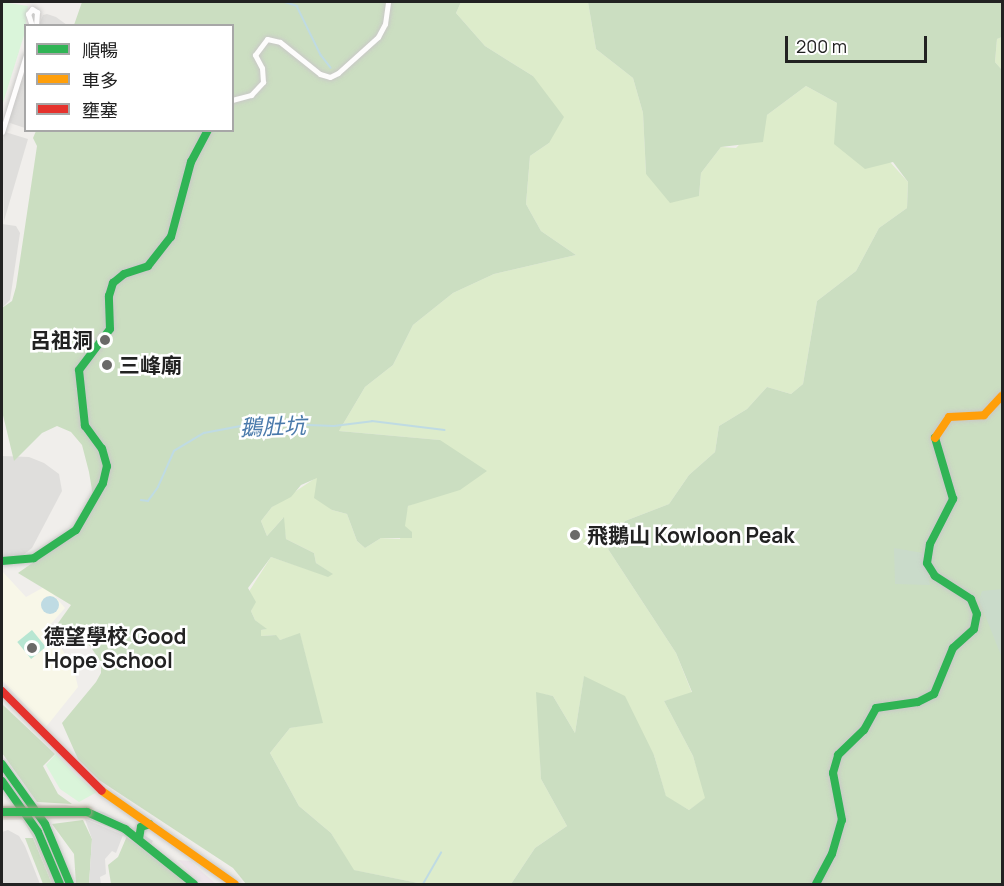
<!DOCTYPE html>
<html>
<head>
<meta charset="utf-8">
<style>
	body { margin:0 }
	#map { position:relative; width:1004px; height:886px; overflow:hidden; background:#f0eeeb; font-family:Manrope,"Noto Sans TC",sans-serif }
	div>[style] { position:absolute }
	.residential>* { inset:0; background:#dfdedc }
	.industrial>* { inset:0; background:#ede4e9 }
	.education>* { inset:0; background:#f8f7e8 }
	.construction>* { inset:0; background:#d9d9cd }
	.grass>* { inset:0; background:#ddeccb }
	.forest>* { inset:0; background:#cbdec1 }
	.cemetery>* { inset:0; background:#cadbca }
	.park>* { inset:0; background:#daf5da }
	.pitch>* { inset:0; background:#b7e6d2; transform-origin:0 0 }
	.parking>* { inset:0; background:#e0dfde }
	.water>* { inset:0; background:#bfdbe3 }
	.round { border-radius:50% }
	.pier>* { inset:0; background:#dedddd }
	.stream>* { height:1.5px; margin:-0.75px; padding:0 0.75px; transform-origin:0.75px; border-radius:0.75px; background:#bfdbe3 }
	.roads { filter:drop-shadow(0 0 2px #c9c8c7) drop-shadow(0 0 2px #c9c8c7) }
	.street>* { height:5px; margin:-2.5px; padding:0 2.5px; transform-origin:2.5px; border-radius:2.5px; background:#fdfcfc }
	.fast>* { height:8px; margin:-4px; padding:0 4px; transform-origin:4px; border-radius:4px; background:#30b455 }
	.slow>* { height:8px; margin:-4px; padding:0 4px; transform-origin:4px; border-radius:4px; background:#ff9f0a }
	.jam>* { height:8px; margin:-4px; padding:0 4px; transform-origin:4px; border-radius:4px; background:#e5322d }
	.bridges { filter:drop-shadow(0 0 2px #a79c86) drop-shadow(0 0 2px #a79c86) }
	.fast-bridge>* { height:8px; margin:-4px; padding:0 4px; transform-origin:4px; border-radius:4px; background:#30b455 }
	.dots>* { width:16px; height:16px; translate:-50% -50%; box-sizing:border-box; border:3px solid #fff; border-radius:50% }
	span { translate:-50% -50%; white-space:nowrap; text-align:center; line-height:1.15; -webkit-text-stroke:5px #fff; paint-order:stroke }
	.poi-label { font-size:21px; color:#222; font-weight:700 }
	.right { translate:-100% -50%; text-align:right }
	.left { translate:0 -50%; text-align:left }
	.water-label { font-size:22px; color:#4a7aab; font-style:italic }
	.frame { position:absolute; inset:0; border:3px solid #222; pointer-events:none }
	.legend { position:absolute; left:24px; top:24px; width:210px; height:108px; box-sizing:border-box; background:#fff; border:2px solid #a7a7a7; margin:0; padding:8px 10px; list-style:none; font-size:18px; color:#222 }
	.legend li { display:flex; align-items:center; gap:12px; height:30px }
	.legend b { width:30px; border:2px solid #a7a7a7 }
	.scale { position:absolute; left:785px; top:36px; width:142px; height:27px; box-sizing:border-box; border:3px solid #222; border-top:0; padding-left:8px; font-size:18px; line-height:21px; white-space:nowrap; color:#222; -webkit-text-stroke:4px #fff; paint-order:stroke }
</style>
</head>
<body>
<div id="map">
	<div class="residential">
		<i style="clip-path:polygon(47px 14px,56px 17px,67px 25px,39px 25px,43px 15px)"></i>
		<i style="clip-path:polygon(25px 70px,25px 128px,7px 122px)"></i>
		<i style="clip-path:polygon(5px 132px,28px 139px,4px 221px,2px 143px)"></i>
		<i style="clip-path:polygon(2px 224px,16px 226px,20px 233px,10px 300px,2px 308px)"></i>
		<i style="clip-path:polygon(2px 456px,29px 457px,44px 463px,59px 474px,62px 491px,32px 548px,22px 556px,8px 559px,2px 557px)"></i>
		<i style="clip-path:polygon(8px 830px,19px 836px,25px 846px,40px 884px,2px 884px,2px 832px)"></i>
	</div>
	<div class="industrial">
		<i style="clip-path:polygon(178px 860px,190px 861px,216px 884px,203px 884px)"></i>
	</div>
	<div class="education">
		<i style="clip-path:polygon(2px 571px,26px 597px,46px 586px,65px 608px,49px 626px,74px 670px,78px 687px,46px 727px,2px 680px)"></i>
	</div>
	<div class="construction">
		<i style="clip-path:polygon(2px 785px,31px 824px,56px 884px,52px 884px,33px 837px)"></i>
	</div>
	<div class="grass">
		<i style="clip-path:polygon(461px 2px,588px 2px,596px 49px,633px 78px,643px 113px,646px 174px,699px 196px,701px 173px,721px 147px,736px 148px,767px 115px,806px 86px,837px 103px,908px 182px,907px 208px,879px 228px,856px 271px,817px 301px,803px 384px,791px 394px,767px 387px,747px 409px,719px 426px,715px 452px,689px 475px,669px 504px,625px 521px,608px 549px,676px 653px,692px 693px,664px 701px,693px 756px,706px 798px,689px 810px,666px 797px,654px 755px,584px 677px,575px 733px,553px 696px,537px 693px,541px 779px,567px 826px,535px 848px,511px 884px,423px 884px,353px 870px,331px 833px,299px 806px,270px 753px,290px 728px,322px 722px,300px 634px,280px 640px,275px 635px,261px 636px,261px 630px,266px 629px,255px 620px,251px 611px,255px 602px,248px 593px,271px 557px,328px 576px,332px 574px,316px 563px,314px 553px,286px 539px,283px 518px,267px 536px,261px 521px,272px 507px,317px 477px,332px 510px,347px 514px,357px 541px,365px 548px,381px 538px,400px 539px,408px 506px,430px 497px,440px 440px,339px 431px,365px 387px,393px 365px,413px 325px,453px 293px,494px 274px,576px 255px,541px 231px,526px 204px,530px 156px,549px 143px,533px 76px,485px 46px,456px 13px)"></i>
		<i style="clip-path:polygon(1002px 37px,1002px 70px,995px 62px,997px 39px)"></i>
	</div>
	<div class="forest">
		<i style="clip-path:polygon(82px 2px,461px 2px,456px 13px,485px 46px,533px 76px,564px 117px,549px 143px,530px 156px,526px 204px,541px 231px,576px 255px,494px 274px,453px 293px,413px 325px,393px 365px,365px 387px,339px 431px,440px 440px,487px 471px,460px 490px,408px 506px,405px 526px,412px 532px,412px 538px,381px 538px,365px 548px,357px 541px,347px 514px,332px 510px,314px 498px,317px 478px,301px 485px,291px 497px,272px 507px,261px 521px,267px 536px,284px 517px,286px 539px,314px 553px,316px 563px,333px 574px,328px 577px,271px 557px,248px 588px,256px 602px,251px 611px,255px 620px,267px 629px,261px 630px,261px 636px,276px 635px,280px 640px,300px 633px,323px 723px,290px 728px,270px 753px,299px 806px,331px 833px,354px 870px,423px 884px,246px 884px,233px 868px,99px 780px,78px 759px,62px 723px,96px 682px,101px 673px,101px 662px,90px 646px,56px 626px,71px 605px,18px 573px,81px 529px,94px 502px,89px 472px,82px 445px,71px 432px,57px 426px,42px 433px,14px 461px,2px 411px,2px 308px,12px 301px,16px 287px,37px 146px,33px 138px,36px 131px,232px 130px,232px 26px,74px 25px)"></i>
		<i style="clip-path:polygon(588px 2px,1002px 2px,1002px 37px,997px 39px,995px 62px,1002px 70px,1002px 884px,511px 884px,535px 848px,567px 826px,541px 779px,536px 692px,553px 696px,575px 733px,584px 676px,625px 696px,654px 755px,666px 796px,689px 810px,705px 798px,693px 756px,664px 701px,692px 692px,676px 653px,608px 549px,625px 521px,669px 504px,689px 475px,715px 452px,719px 426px,747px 409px,767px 387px,791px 394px,803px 384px,817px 301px,856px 271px,879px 228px,907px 208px,908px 182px,893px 162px,865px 169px,834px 144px,837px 103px,806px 86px,767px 115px,763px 142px,721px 147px,701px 173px,699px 196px,670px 203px,646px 174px,643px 113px,633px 78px,596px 49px)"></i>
		<i style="clip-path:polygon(2px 704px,55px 754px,43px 766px,58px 794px,72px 804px,37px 802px,2px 753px)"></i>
		<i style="clip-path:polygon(83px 820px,92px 839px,89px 884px,76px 884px,74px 854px,52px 824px)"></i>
		<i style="clip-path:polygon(127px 836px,160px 860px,187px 884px,111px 884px,108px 865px,118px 857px)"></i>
		<i style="clip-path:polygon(25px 838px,33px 838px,52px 884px,43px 884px)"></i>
	</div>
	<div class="cemetery">
		<i style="clip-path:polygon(894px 548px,923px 553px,930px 585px,895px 584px)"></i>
		<i style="clip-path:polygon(1002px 589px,1002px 658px,979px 600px,982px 591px)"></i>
	</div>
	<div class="park">
		<i style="clip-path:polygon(2px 2px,28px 6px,25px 32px,2px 106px)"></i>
		<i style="clip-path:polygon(56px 754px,77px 776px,97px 792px,79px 802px,60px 789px,46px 765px)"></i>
	</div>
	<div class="pitch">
		<i style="left:32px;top:630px;width:22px;height:19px;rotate:51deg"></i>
	</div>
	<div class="parking">
		<i style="clip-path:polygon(85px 819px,123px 835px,116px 853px,112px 851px,105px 859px,106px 874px,100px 877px,101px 884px,89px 884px,92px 839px)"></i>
	</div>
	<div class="water">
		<i class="round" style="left:41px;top:596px;width:18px;height:18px"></i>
	</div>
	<div class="pier">
		<i style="clip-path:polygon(66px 805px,103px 812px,134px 828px,139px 820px,149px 828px,144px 835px,153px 841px,147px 851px,114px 829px,83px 818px,2px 820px,2px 806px)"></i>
	</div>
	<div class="stream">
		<i style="left:285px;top:2px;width:13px;rotate:18deg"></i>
		<i style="left:297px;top:6px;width:55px;rotate:63.9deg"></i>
		<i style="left:321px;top:55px;width:16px;rotate:52deg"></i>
		<i style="left:141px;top:500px;width:7px;rotate:8deg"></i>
		<i style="left:148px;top:501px;width:17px;rotate:-54deg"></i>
		<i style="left:158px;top:487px;width:39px;rotate:-66deg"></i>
		<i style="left:174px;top:451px;width:35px;rotate:-31deg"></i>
		<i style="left:204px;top:433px;width:54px;rotate:-10.7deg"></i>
		<i style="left:257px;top:423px;width:77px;rotate:2.2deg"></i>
		<i style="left:334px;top:426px;width:38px;rotate:-7deg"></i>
		<i style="left:372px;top:421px;width:73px;rotate:7.1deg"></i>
		<i style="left:423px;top:884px;width:36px;rotate:-60deg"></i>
	</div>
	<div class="roads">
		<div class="street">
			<i style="left:32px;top:26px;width:13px;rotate:-108deg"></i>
			<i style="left:28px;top:14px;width:6px;rotate:-51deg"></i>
			<i style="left:32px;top:9px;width:6px;rotate:31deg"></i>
			<i style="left:37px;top:12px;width:14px;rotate:94deg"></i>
			<i style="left:232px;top:100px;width:20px;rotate:-15deg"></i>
			<i style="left:251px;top:95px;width:18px;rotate:-47deg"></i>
			<i style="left:263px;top:82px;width:14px;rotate:-94deg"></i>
			<i style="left:262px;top:68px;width:15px;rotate:-118deg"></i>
			<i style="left:255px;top:55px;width:20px;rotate:-53deg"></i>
			<i style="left:267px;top:39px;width:13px;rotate:13deg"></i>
			<i style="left:280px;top:42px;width:51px;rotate:38.7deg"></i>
			<i style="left:320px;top:74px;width:10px;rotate:17deg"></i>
			<i style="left:330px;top:77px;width:9px;rotate:-27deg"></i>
			<i style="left:338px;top:73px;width:54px;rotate:-42deg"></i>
			<i style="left:378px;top:37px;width:15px;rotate:-62deg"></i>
			<i style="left:385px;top:24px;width:22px;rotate:-82deg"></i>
			<i style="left:2px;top:132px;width:81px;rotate:-72.7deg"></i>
		</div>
		<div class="fast">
			<i style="left:2px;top:561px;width:32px;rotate:-5deg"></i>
			<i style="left:34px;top:558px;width:50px;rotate:-33.7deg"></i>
			<i style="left:76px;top:530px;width:54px;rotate:-60.1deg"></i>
			<i style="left:103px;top:483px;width:17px;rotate:-77deg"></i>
			<i style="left:107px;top:466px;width:18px;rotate:-106deg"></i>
			<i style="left:102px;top:449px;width:29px;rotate:-126deg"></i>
			<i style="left:85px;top:426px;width:56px;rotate:-96.1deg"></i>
			<i style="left:79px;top:370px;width:51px;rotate:-52.9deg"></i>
			<i style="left:110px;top:329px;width:33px;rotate:-92deg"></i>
			<i style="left:109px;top:296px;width:14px;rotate:-73deg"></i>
			<i style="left:113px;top:283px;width:14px;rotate:-39deg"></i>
			<i style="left:124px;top:274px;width:25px;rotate:-18deg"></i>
			<i style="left:148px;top:266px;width:37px;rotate:-52deg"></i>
			<i style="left:171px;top:237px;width:78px;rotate:-75.1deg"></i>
			<i style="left:191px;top:162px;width:36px;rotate:-62deg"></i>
			<i style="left:2px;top:764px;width:74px;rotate:54.4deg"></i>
			<i style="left:45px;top:824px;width:65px;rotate:67.4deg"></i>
			<i style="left:2px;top:781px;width:62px;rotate:54.8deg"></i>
			<i style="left:38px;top:832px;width:56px;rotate:67.1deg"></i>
			<i style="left:87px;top:812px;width:42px;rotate:24.1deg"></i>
			<i style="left:125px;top:829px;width:88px;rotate:38.6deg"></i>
			<i style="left:139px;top:839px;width:12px;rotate:-81deg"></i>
			<i style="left:141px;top:827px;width:9px;rotate:-18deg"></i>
			<i style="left:816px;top:884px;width:34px;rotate:-62deg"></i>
			<i style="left:832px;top:854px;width:35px;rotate:-74deg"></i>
			<i style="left:842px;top:820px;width:48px;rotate:-100.8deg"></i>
			<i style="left:833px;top:773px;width:19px;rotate:-74deg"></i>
			<i style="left:838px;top:755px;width:36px;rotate:-44deg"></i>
			<i style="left:864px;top:730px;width:25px;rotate:-61deg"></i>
			<i style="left:876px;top:708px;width:42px;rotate:-8.1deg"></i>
			<i style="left:918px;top:702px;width:18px;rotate:-27deg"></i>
			<i style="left:934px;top:694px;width:50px;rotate:-67.6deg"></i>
			<i style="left:953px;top:648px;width:28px;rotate:-42deg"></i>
			<i style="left:974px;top:629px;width:15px;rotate:-79deg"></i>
			<i style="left:977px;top:614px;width:16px;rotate:-112deg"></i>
			<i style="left:971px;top:599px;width:43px;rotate:-147.4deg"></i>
			<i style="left:935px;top:576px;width:15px;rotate:-122deg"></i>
			<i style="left:927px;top:563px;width:19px;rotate:-81deg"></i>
			<i style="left:930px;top:544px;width:51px;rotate:-62.9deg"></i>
			<i style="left:953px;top:499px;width:64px;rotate:-106.4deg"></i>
		</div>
		<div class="slow">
			<i style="left:935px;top:438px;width:25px;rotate:-56deg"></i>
			<i style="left:949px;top:417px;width:35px;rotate:-3deg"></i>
			<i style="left:984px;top:415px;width:26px;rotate:-47deg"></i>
			<i style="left:102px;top:791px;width:162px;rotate:35deg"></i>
		</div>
		<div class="jam">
			<i style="left:2px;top:691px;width:141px;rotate:45deg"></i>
		</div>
	</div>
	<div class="bridges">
		<div class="fast-bridge">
			<i style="left:2px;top:812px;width:85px"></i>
		</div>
	</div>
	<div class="dots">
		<i style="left:105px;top:340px;background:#6a6968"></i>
		<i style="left:107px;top:365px;background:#6a6968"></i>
		<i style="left:575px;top:535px;background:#6a6968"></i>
		<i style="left:32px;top:648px;background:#6a6968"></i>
	</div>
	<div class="poi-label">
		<span class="right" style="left:93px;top:340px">呂祖洞</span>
		<span class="left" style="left:119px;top:365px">三峰廟</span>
		<span class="left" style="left:587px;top:535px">飛鵝山 Kowloon Peak</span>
		<span class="left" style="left:44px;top:648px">德望學校 Good<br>Hope School</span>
	</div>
	<div class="water-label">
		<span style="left:273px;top:427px;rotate:-2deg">鵝肚坑</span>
	</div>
	<div class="frame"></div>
	<ul class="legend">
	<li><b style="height:8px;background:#30b455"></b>順暢</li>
	<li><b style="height:8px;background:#ff9f0a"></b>車多</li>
	<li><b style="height:8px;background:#e5322d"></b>壅塞</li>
	</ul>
	<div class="scale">200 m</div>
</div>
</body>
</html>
